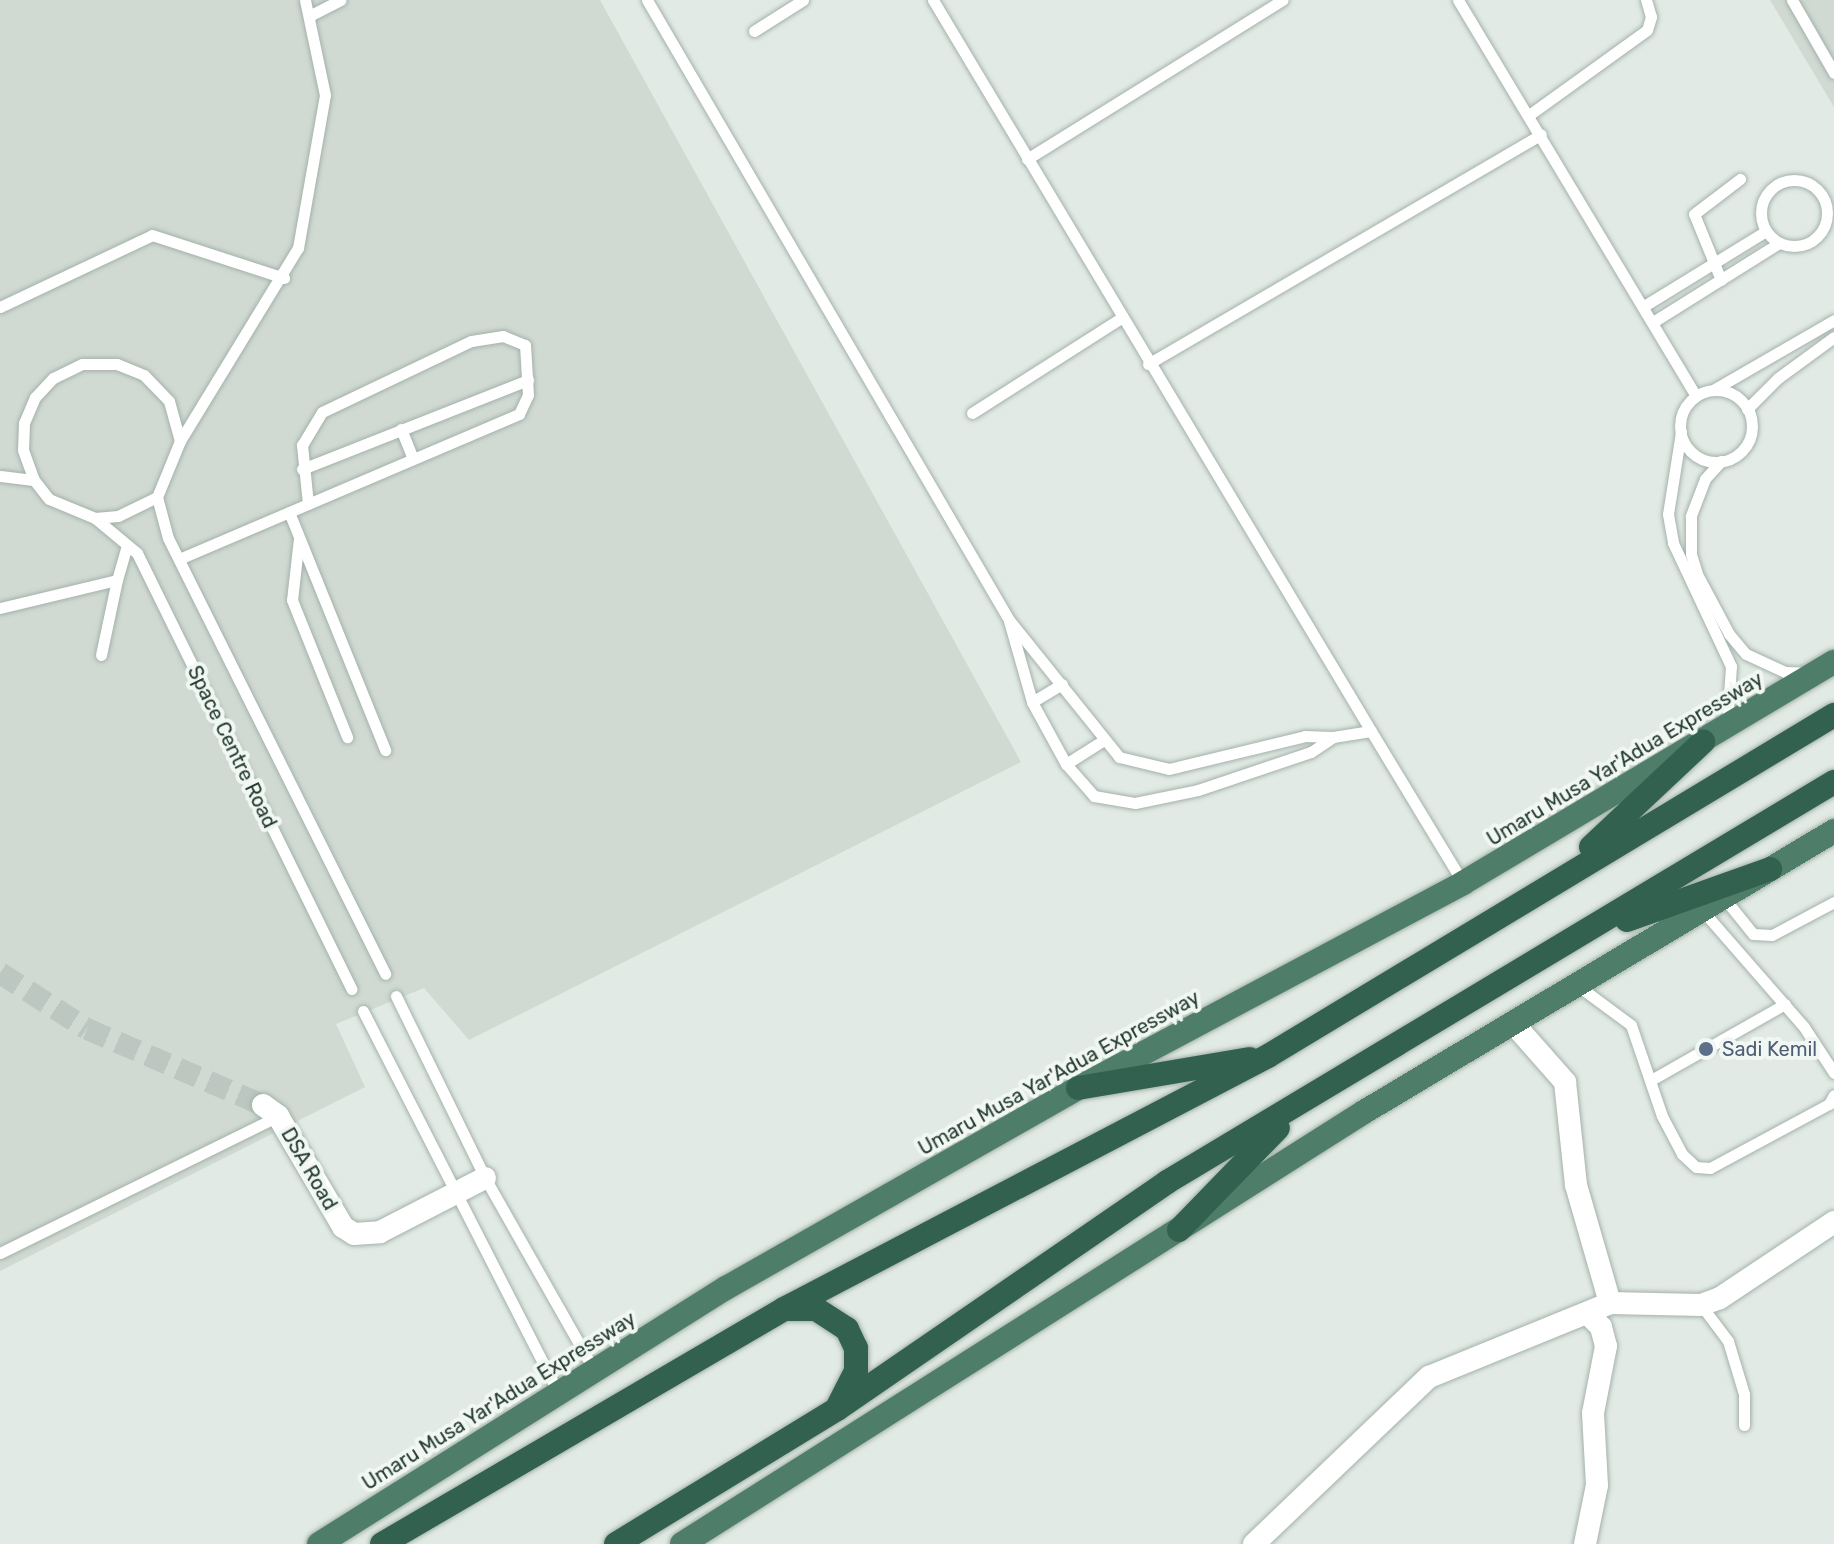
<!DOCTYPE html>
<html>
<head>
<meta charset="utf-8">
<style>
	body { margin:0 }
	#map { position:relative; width:1834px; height:1544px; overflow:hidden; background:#e1eae4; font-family:Rubik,sans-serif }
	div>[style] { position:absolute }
	.built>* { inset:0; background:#d0dad3 }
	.minor-tunnel>* { height:22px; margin-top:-11px; transform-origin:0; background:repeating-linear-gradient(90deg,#bbc7c0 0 22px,transparent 0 33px) }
	.roads { filter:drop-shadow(0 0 2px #a4b1aa) drop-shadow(0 0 2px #a4b1aa) }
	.service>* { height:11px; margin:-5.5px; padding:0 5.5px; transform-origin:5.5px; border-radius:5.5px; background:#fff }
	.service>.ring { margin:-5.5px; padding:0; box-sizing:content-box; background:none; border:11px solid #fff; border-radius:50% }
	.minor>* { height:22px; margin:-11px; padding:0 11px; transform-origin:11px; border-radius:11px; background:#fff }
	.trunk>* { height:24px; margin:-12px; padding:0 12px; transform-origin:12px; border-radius:12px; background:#4e7e6a }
	.motorway>* { height:24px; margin:-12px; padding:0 12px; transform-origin:12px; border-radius:12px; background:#32624f }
	.dots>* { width:22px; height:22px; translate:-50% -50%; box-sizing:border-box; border:4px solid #f1f7f3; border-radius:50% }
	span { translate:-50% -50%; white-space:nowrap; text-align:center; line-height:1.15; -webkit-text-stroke:8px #f1f7f3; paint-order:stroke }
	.street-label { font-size:20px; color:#23392f }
	.service-label { font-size:20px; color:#4e5e75 }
	.left { translate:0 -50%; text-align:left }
</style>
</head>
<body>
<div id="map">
	<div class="built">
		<i style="clip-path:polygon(0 0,600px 0,1021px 762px,469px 1040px,424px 988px,336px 1024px,365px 1087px,0 1271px)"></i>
		<i style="clip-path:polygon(1770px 0,1834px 0,1834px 107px)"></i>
	</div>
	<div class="minor-tunnel">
		<i style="left:0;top:973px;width:103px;rotate:32.8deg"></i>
		<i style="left:87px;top:1029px;width:192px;rotate:23.4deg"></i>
	</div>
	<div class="roads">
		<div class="service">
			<i style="left:647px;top:0;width:718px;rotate:59.72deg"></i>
			<i style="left:1009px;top:620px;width:176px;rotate:51.2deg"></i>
			<i style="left:1119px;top:757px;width:51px;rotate:13.5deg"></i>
			<i style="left:1169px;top:769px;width:140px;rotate:-13.6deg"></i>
			<i style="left:1305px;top:736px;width:28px;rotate:2deg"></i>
			<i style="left:933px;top:0;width:852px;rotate:59.07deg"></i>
			<i style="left:1458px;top:0;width:462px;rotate:59deg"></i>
			<i style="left:1792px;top:0;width:84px;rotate:60.1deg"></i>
			<i style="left:311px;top:15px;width:33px;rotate:-27deg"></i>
			<i style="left:754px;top:31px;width:58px;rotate:-32.3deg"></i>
			<i style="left:1529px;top:115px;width:145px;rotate:-35.8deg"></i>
			<i style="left:1647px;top:30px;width:14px;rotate:-73deg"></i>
			<i style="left:1651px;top:17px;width:18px;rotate:-106deg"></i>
			<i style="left:1027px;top:159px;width:301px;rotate:-31.9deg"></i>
			<i class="ring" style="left:1761px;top:180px;width:55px;height:55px"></i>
			<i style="left:1721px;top:280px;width:71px;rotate:-112.2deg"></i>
			<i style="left:1694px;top:214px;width:58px;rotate:-37.3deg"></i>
			<i style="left:1644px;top:306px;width:143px;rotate:-31.6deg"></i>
			<i style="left:0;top:307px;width:168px;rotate:-25.3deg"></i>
			<i style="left:152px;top:235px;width:139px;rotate:18deg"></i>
			<i style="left:1653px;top:322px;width:149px;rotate:-32.1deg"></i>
			<i style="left:1148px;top:364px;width:455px;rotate:-30.3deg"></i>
			<i style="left:1713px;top:390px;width:140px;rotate:-30deg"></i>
			<i class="ring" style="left:1680px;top:390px;width:61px;height:61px"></i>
			<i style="left:1747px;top:409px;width:44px;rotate:-45deg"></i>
			<i style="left:1778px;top:378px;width:69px;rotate:-36.2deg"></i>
			<i style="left:972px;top:413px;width:177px;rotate:-32.5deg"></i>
			<i style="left:401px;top:429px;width:31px;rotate:68deg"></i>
			<i style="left:1681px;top:432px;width:83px;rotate:99deg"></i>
			<i style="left:1668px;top:514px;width:29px;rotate:80deg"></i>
			<i style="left:1673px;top:543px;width:136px;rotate:64.8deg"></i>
			<i style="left:1731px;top:666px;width:58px;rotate:93.9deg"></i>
			<i style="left:180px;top:441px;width:226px;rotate:-58.6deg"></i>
			<i style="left:298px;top:248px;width:155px;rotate:-80deg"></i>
			<i style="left:325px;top:95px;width:97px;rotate:-101.9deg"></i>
			<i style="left:1721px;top:461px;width:24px;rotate:132deg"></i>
			<i style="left:1705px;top:479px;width:40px;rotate:111deg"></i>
			<i style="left:1691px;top:516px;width:38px;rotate:90deg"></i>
			<i style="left:1691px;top:554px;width:21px;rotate:73deg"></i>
			<i style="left:1697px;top:574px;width:68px;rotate:61.9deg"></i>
			<i style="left:1729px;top:634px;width:26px;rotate:50deg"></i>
			<i style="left:1746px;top:654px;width:43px;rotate:24.8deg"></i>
			<i style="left:1785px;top:672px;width:23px;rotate:2deg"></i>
			<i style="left:302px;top:469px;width:243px;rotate:-21.5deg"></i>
			<i style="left:0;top:476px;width:34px;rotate:7deg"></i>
			<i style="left:157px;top:497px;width:42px;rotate:75deg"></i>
			<i style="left:168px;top:538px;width:487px;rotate:63.5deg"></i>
			<i style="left:289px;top:512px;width:257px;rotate:68deg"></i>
			<i style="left:95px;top:518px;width:23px;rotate:-5deg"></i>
			<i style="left:118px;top:516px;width:43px;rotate:-26deg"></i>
			<i style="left:157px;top:497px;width:61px;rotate:-67.7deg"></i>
			<i style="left:180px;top:441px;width:41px;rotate:-105.4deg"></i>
			<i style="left:169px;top:401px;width:36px;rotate:-134deg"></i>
			<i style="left:144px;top:375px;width:29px;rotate:-158deg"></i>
			<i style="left:117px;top:364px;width:35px;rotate:180deg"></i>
			<i style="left:82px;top:364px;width:32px;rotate:154deg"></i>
			<i style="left:53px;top:378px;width:26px;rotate:133deg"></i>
			<i style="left:35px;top:397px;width:28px;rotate:113deg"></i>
			<i style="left:24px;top:423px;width:27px;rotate:92deg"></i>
			<i style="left:23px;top:450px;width:32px;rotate:70deg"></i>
			<i style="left:34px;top:480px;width:24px;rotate:52deg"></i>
			<i style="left:49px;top:499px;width:50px;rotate:22.4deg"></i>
			<i style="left:95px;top:518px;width:55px;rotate:39.8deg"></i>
			<i style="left:137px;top:553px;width:486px;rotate:63.8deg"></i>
			<i style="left:299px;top:538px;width:62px;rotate:96.4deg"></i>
			<i style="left:292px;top:600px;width:148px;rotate:68.1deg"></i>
			<i style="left:179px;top:559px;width:370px;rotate:-23.1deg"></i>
			<i style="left:519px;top:414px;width:21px;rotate:-65deg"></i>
			<i style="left:528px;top:395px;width:50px;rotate:-93.4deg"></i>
			<i style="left:525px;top:345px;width:24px;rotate:-158deg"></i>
			<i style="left:503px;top:336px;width:32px;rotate:171deg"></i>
			<i style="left:471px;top:341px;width:165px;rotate:154.5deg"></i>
			<i style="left:322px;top:412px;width:39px;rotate:121deg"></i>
			<i style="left:302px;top:445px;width:59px;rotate:84.2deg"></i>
			<i style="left:0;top:608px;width:120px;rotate:-13.5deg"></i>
			<i style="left:117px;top:580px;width:36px;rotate:-74deg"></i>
			<i style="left:1009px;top:621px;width:84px;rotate:74.1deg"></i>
			<i style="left:1032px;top:702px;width:71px;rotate:61.3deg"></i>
			<i style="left:1066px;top:764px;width:43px;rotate:48.8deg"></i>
			<i style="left:1094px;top:796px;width:42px;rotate:9.7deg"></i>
			<i style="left:1135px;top:803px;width:64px;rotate:-11.7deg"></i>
			<i style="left:1198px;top:790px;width:119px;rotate:-18.6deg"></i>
			<i style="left:1311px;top:752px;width:27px;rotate:-34deg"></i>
			<i style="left:1333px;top:737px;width:38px;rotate:-9deg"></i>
			<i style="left:1371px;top:731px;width:178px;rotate:58.8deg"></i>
			<i style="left:101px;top:655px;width:77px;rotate:-78deg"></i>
			<i style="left:1032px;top:702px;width:35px;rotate:-31deg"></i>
			<i style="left:1066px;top:764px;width:45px;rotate:-32.3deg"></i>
			<i style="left:1724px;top:898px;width:46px;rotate:51.1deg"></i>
			<i style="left:1753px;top:934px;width:19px;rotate:3deg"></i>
			<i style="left:1772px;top:935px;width:70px;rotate:-28deg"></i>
			<i style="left:1702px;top:910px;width:155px;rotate:48.9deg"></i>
			<i style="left:1804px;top:1027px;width:55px;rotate:56.9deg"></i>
			<i style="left:1577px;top:985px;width:67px;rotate:36.5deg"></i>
			<i style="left:1631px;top:1025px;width:96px;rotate:71.2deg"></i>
			<i style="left:1662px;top:1116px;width:43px;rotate:62.2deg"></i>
			<i style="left:1682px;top:1154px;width:19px;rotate:43deg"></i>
			<i style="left:1696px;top:1167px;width:14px;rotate:4deg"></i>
			<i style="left:1710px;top:1168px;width:135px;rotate:-28.3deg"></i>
			<i style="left:1829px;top:1104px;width:10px;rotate:-61deg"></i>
			<i style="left:396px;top:996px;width:203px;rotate:63.9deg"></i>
			<i style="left:485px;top:1178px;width:219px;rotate:60.4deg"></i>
			<i style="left:363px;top:1011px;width:426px;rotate:62.9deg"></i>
			<i style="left:1651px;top:1080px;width:154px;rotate:-29.6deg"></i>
			<i style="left:0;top:1253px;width:310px;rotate:-26.2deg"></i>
			<i style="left:1701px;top:1305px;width:45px;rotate:53.1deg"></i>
			<i style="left:1728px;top:1341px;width:55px;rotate:73.2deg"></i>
			<i style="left:1744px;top:1394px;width:31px;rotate:90deg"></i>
		</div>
		<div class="minor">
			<i style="left:1513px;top:1023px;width:79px;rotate:48.6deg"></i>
			<i style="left:1565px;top:1082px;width:104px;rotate:83.9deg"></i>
			<i style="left:1576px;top:1185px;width:123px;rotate:73.9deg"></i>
			<i style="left:263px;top:1105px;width:19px;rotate:36deg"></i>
			<i style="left:278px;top:1116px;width:129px;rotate:59.6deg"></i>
			<i style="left:343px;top:1227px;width:13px;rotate:32deg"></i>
			<i style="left:354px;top:1234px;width:26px;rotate:-4deg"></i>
			<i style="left:380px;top:1232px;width:118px;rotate:-27.2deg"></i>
			<i style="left:1254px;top:1544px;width:242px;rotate:-43.7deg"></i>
			<i style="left:1429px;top:1377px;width:196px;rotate:-22.2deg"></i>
			<i style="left:1610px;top:1303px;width:91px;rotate:1.3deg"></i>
			<i style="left:1701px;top:1305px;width:20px;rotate:-20deg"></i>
			<i style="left:1720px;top:1298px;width:137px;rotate:-33.7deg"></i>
			<i style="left:1585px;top:1544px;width:60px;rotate:-78.5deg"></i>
			<i style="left:1597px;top:1485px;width:72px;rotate:-93.2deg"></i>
			<i style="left:1593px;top:1413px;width:68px;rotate:-79deg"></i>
			<i style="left:1606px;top:1346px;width:20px;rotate:-105deg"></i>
			<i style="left:1601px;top:1327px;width:17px;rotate:-135deg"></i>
		</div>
		<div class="trunk">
			<i style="left:319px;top:1544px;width:481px;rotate:-32.2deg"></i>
			<i style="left:726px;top:1288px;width:405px;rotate:-29.6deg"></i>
			<i style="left:1078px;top:1088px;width:436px;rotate:-28deg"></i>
			<i style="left:1463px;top:883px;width:432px;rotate:-30.8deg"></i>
			<i style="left:682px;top:1544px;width:807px;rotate:-32.35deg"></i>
			<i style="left:1364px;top:1112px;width:548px;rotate:-30.87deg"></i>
		</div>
		<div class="motorway">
			<i style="left:1591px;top:847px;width:154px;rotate:-43.2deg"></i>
			<i style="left:1627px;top:920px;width:152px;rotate:-19.6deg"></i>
			<i style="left:1078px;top:1088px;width:174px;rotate:-9.6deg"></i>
			<i style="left:1179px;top:1230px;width:142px;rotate:-45.9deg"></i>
			<i style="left:786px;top:1309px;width:30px"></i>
			<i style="left:816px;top:1309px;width:37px;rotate:33deg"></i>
			<i style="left:847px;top:1329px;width:21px;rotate:65deg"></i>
			<i style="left:856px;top:1348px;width:23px;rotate:90deg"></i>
			<i style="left:856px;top:1371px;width:39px;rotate:117deg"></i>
			<i style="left:382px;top:1544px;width:466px;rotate:-30.3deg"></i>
			<i style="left:784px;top:1309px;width:546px;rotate:-27.6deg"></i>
			<i style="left:1268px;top:1056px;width:661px;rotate:-31.07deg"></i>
			<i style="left:616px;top:1544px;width:259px;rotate:-31.4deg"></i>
			<i style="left:837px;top:1409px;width:401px;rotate:-34.5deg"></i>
			<i style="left:1167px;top:1182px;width:778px;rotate:-30.95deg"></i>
		</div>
	</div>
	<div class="dots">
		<i style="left:1706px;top:1049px;background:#5c6f8a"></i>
	</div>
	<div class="street-label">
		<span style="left:232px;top:747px;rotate:64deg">Space Centre Road</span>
		<span style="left:1625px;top:759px;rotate:-31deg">Umaru Musa Yar'Adua Expressway</span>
		<span style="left:1059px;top:1073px;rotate:-29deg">Umaru Musa Yar'Adua Expressway</span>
		<span style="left:309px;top:1169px;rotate:60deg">DSA Road</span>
		<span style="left:499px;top:1401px;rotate:-32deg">Umaru Musa Yar'Adua Expressway</span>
	</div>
	<div class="service-label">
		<span class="left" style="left:1722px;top:1049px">Sadi Kemil</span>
	</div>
</div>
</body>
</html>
